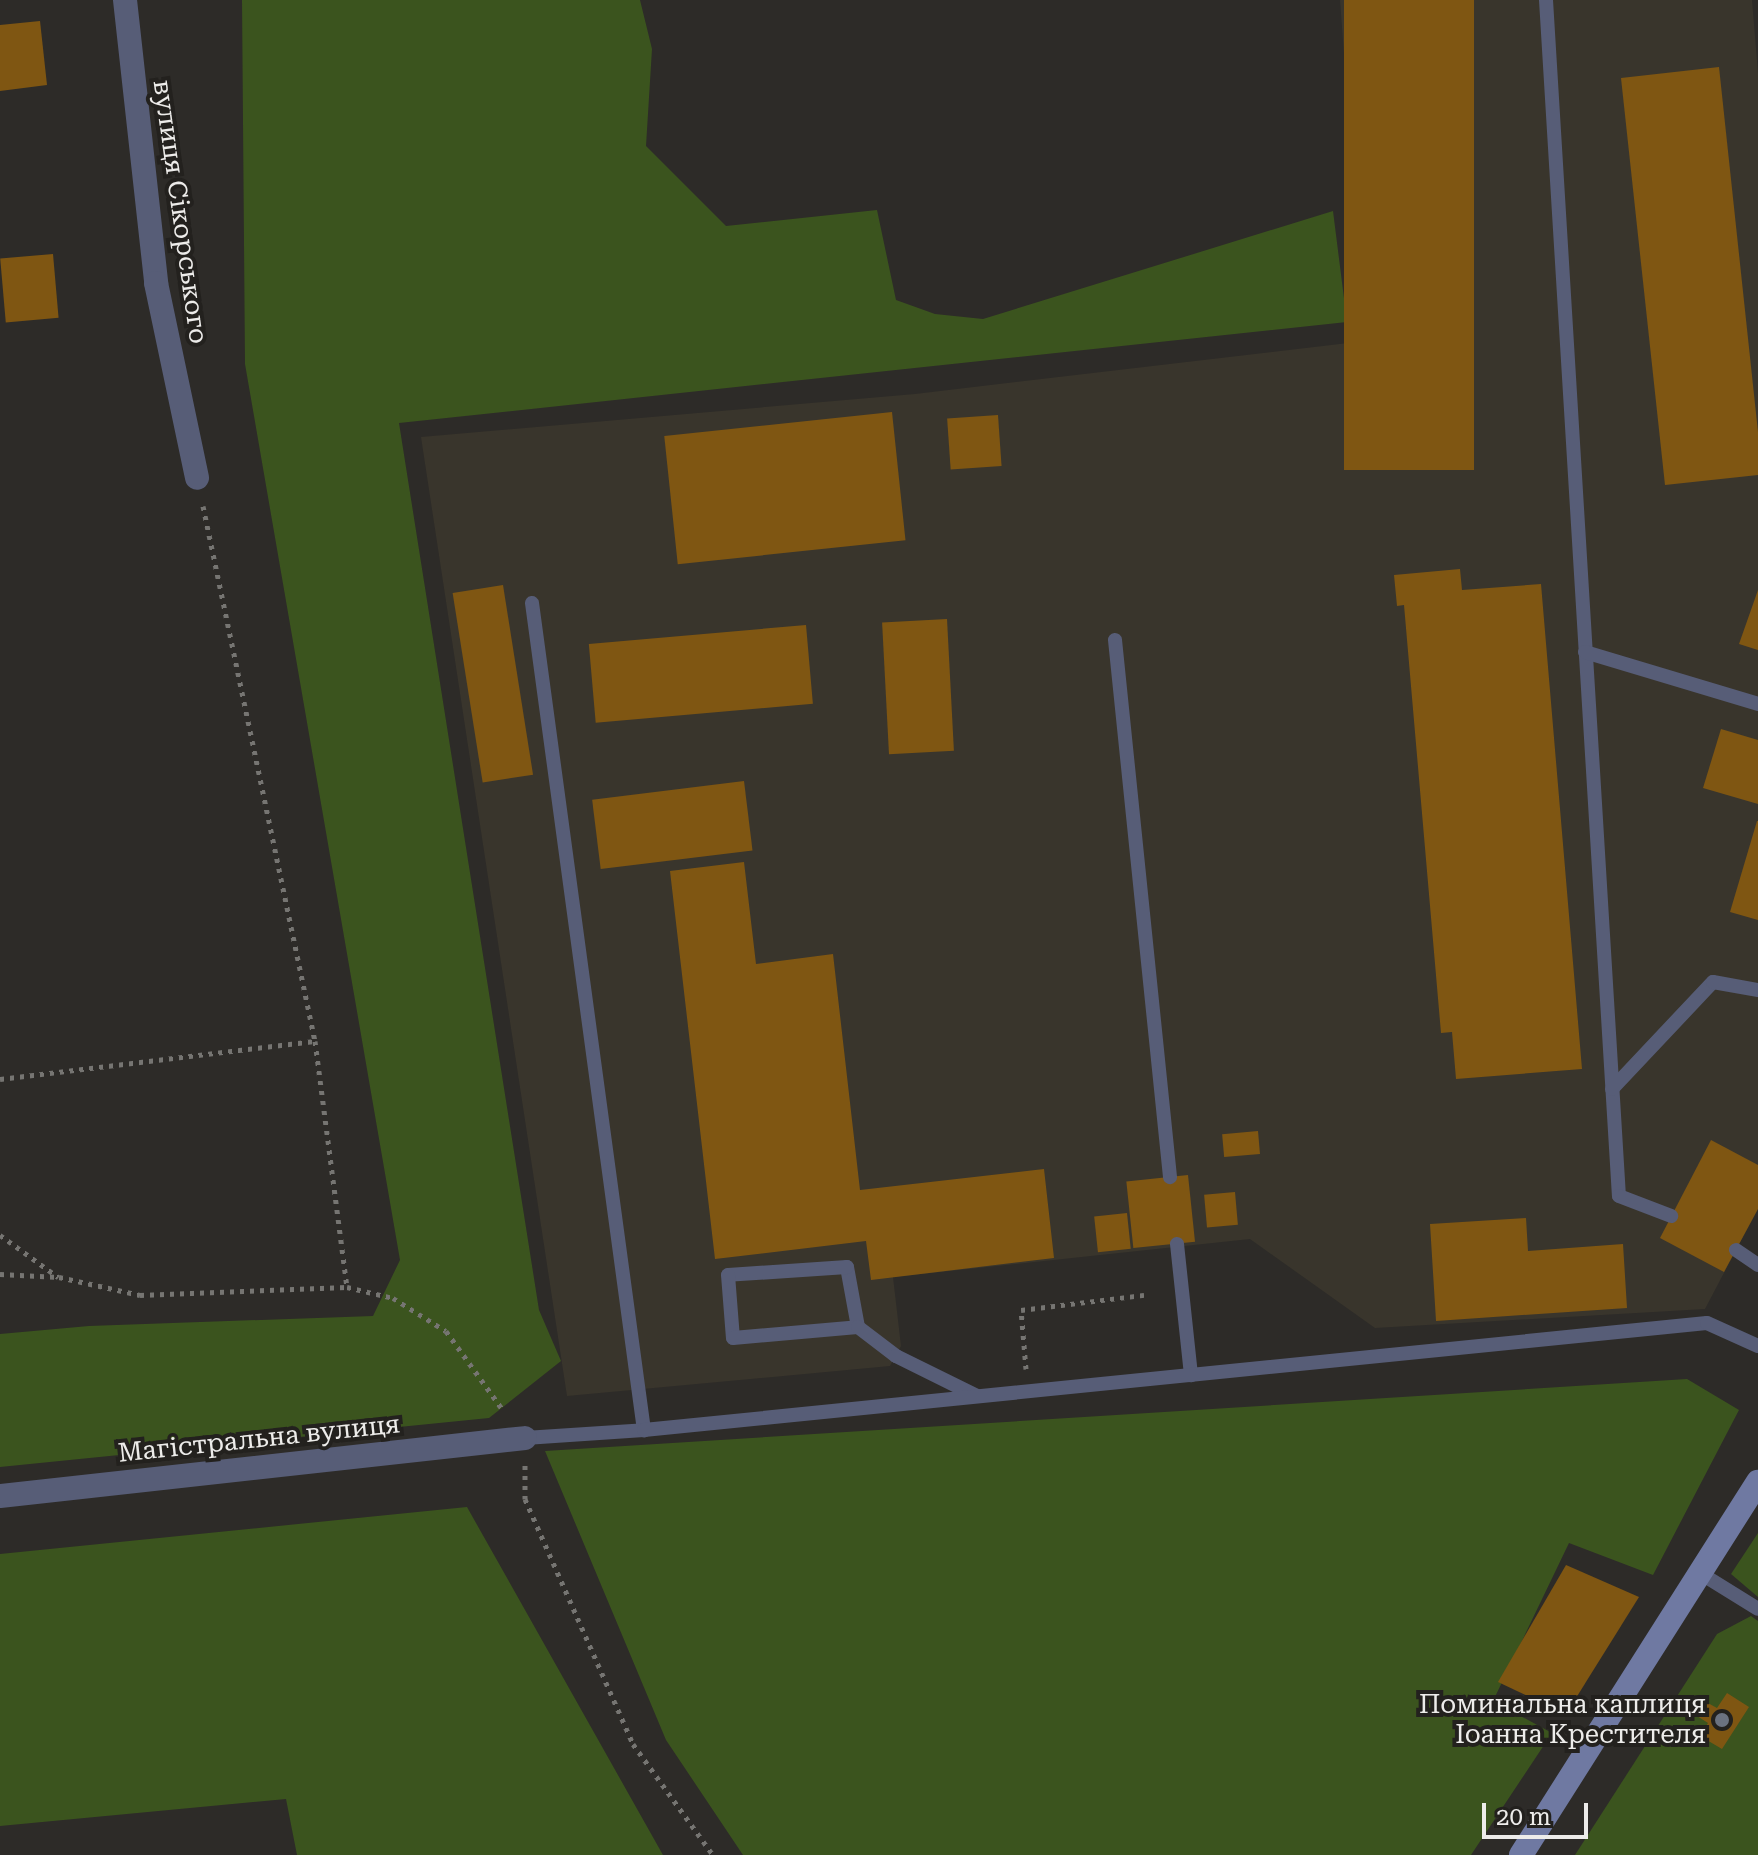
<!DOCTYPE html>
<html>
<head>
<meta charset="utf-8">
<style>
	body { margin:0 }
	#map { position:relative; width:1758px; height:1855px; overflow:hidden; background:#2d2b28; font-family:"Roboto Serif",serif }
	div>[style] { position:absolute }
	.built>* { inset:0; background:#39352c }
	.green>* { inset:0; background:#3b541e }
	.building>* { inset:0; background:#7f5612; transform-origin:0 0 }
	.path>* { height:5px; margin-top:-2.5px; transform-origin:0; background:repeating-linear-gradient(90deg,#767572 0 4px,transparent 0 10px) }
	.lane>* { height:14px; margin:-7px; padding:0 7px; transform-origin:7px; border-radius:7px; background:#575d77 }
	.street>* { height:24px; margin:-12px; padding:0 12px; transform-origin:12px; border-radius:12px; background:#575d77 }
	.secondary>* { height:24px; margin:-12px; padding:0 12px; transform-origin:12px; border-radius:12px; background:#6f79a2 }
	.dots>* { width:22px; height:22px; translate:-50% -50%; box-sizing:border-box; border:4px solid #23211e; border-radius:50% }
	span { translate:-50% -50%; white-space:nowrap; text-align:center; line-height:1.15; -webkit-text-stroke:8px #23211e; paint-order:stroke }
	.street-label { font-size:26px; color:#edecea }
	.poi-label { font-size:26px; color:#edecea }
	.right { translate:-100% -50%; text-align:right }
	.scale { position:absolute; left:1482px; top:1803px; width:106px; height:36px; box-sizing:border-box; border:4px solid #edecea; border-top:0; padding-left:10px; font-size:24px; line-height:28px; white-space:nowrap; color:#edecea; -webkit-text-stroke:6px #23211e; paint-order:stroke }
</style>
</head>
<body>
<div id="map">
	<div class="built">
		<i style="clip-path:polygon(1340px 0,1752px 0,1758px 73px,1758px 1208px,1705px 1309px,1375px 1328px,1250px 1239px,893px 1277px,901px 1346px,890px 1366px,567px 1396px,421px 437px,915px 394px,1365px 341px)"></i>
	</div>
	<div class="green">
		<i style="clip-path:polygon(242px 0,640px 0,652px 49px,646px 146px,726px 226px,877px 210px,896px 300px,935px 314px,983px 319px,1333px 211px,1347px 322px,399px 423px,539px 1310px,561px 1361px,489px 1418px,0 1467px,0 1334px,89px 1326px,373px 1316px,400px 1260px,245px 364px)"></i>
		<i style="clip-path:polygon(1687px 1379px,1739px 1410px,1653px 1575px,1569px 1543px,1493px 1701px,1552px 1733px,1471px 1855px,743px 1855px,666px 1740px,545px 1451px)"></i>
		<i style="clip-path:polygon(467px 1507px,663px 1855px,297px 1855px,286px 1799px,0 1826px,0 1554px)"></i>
		<i style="clip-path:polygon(1758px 1533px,1758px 1597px,1731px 1574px)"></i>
		<i style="clip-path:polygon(1751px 1616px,1758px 1621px,1758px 1855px,1575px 1855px,1717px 1634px)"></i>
	</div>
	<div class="building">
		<i style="left:1344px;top:0;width:130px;height:470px"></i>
		<i style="clip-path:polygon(40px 21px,47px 85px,0 91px,0 25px)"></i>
		<i style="clip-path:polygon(1719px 67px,1758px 432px,1758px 475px,1665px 485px,1621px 78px)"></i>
		<i style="left:53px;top:254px;width:64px;height:53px;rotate:85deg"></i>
		<i style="left:892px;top:412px;width:129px;height:229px;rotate:84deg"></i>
		<i style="left:998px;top:415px;width:51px;height:51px;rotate:86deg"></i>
		<i style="clip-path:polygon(1460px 569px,1462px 590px,1541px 584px,1582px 1069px,1456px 1079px,1452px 1032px,1441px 1033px,1404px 605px,1397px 606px,1394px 575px)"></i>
		<i style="left:503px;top:585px;width:192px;height:51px;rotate:81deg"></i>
		<i style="clip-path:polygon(1758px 590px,1758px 650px,1739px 644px)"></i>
		<i style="left:947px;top:619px;width:132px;height:65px;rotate:87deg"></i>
		<i style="left:806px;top:625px;width:79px;height:218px;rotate:85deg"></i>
		<i style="clip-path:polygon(1721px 729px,1758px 740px,1758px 804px,1703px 788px)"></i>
		<i style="left:744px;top:781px;width:70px;height:153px;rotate:83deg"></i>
		<i style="clip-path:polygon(1757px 821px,1758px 821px,1758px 920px,1730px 912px)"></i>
		<i style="clip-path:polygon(744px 862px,756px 964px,833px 954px,860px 1190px,1044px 1169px,1054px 1258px,871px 1280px,866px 1241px,715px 1259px,670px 871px)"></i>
		<i style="left:1258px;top:1131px;width:23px;height:36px;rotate:85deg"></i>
		<i style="clip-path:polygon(1711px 1140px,1758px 1165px,1758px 1209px,1724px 1272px,1660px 1238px)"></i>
		<i style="left:1188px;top:1175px;width:67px;height:62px;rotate:84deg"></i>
		<i style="left:1235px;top:1192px;width:33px;height:31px;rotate:85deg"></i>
		<i style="left:1127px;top:1213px;width:36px;height:33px;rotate:84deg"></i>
		<i style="clip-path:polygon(1526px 1218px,1528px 1251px,1623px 1244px,1627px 1308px,1436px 1321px,1430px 1224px)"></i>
		<i style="clip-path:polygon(1566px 1565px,1639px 1597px,1566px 1714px,1498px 1682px)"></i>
		<i style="clip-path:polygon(1727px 1693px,1749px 1707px,1722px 1749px,1700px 1736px,1708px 1723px,1697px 1716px,1706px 1702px,1717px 1708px)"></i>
	</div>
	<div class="path">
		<i style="left:203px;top:506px;width:547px;rotate:78.18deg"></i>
		<i style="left:315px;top:1041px;width:248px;rotate:82.6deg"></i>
		<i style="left:0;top:1079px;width:317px;rotate:-6.9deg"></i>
		<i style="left:0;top:1235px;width:72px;rotate:35.9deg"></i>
		<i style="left:0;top:1274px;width:59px;rotate:2.9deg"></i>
		<i style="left:59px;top:1277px;width:83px;rotate:12.5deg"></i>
		<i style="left:140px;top:1295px;width:207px;rotate:-2.2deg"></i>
		<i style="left:347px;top:1287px;width:47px;rotate:13.4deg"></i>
		<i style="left:393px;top:1298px;width:62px;rotate:31.9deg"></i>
		<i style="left:446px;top:1331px;width:97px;rotate:54.2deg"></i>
		<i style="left:1026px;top:1369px;width:59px;rotate:-94.8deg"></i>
		<i style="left:1021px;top:1310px;width:124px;rotate:-7deg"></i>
		<i style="left:525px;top:1465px;width:34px;rotate:90deg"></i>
		<i style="left:525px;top:1499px;width:268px;rotate:66.2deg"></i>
		<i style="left:633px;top:1744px;width:137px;rotate:54.2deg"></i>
	</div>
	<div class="lane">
		<i style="left:1546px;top:0;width:1198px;rotate:86.51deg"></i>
		<i style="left:1619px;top:1196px;width:56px;rotate:21deg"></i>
		<i style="left:532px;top:603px;width:835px;rotate:82.29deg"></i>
		<i style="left:1115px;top:640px;width:540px;rotate:84.15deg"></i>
		<i style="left:1585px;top:652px;width:181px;rotate:16.7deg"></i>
		<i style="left:1612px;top:1089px;width:147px;rotate:-46.7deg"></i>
		<i style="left:1713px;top:982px;width:46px;rotate:10.1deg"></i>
		<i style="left:1177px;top:1244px;width:132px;rotate:83.9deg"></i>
		<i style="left:1736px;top:1250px;width:27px;rotate:34deg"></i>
		<i style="left:858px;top:1327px;width:61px;rotate:-100.4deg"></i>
		<i style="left:847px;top:1267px;width:119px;rotate:176.2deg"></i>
		<i style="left:728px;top:1275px;width:63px;rotate:85.5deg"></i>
		<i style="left:733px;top:1338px;width:125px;rotate:-5deg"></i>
		<i style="left:858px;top:1327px;width:48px;rotate:37.3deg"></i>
		<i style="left:896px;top:1356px;width:90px;rotate:26.3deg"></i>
		<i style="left:525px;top:1438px;width:119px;rotate:-3.8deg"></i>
		<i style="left:644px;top:1430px;width:1068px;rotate:-5.75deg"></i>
		<i style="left:1707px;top:1323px;width:56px;rotate:24.3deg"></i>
		<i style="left:1700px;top:1573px;width:68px;rotate:31.8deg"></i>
	</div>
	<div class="street">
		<i style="left:125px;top:0;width:285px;rotate:83.7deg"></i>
		<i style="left:156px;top:283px;width:199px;rotate:78.1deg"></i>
		<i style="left:0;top:1496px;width:528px;rotate:-6.3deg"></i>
	</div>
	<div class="secondary">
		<i style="left:1521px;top:1855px;width:442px;rotate:-57.6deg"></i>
	</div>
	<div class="dots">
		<i style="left:1722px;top:1720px;background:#6b7280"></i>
	</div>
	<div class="street-label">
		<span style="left:180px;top:212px;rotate:82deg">вулиця Сікорського</span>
		<span style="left:259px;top:1439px;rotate:-6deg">Магістральна вулиця</span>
	</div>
	<div class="poi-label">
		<span class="right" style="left:1706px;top:1720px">Поминальна каплиця<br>Іоанна Крестителя</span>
	</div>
	<div class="scale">20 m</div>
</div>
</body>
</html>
